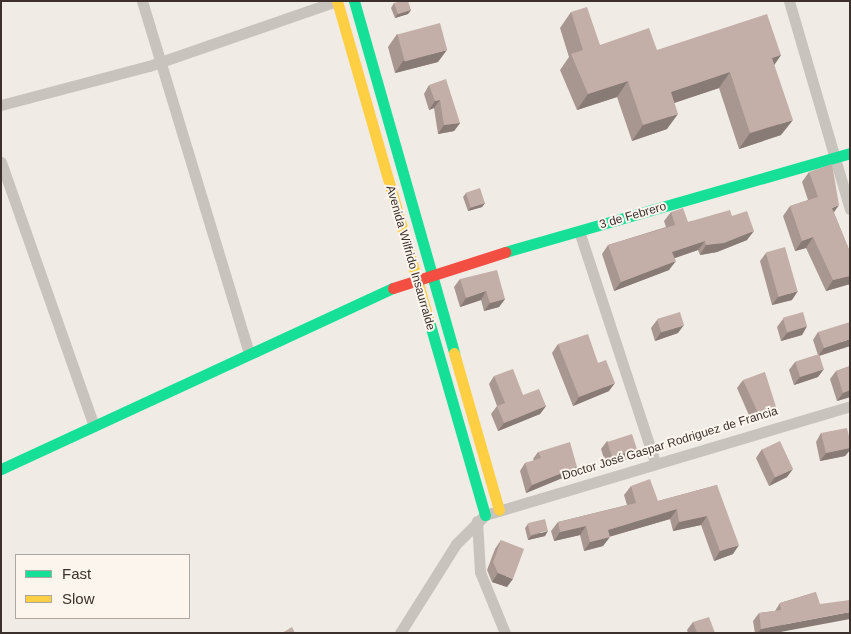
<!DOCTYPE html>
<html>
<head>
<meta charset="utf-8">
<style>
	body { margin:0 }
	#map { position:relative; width:851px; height:634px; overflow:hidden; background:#f0ebe5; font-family:Arial,sans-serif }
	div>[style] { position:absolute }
	.street>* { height:11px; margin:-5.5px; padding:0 5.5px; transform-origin:5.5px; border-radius:5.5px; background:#c9c3be }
	.fast>* { height:11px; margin:-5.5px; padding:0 5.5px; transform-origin:5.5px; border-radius:5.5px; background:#16e098 }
	.slow>* { height:11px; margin:-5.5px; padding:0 5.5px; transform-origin:5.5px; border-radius:5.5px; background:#ffcf43 }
	.jam>* { height:11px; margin:-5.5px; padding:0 5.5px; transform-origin:5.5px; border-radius:5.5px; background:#f24e42 }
	.wall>* { inset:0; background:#a89690 }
	.shaded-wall>* { inset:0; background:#887a75 }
	.building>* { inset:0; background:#c3afa7; transform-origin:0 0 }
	span { translate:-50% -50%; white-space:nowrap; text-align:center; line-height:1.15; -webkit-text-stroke:4px #fbf5ee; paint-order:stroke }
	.street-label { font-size:12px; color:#3b302b }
	.frame { position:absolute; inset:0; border:2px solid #3b302b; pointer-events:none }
	.legend { position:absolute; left:15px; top:554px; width:175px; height:65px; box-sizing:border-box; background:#fbf5ee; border:1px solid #aea6a0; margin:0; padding:6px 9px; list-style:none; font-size:15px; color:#3b302b }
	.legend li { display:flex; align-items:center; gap:10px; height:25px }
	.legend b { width:25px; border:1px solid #aea6a0 }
</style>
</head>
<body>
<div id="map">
	<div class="street">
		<i style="left:142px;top:1px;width:369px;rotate:73.1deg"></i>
		<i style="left:789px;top:1px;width:217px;rotate:73.7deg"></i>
		<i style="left:1px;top:105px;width:153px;rotate:-14.8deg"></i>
		<i style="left:149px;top:66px;width:199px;rotate:-19.1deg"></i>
		<i style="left:1px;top:162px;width:280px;rotate:70.6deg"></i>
		<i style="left:579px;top:231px;width:243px;rotate:71.8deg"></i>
		<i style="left:477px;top:521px;width:51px;rotate:86.6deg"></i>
		<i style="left:480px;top:572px;width:66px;rotate:67.7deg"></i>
		<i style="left:400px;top:633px;width:105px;rotate:-57.8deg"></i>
		<i style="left:456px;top:544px;width:41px;rotate:-45deg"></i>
		<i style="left:485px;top:515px;width:381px;rotate:-16.6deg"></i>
	</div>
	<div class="fast">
		<i style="left:354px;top:1px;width:366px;rotate:74.1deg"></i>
		<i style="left:505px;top:252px;width:359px;rotate:-16deg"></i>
		<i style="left:429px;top:321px;width:202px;rotate:73.9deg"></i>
		<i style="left:1px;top:469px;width:432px;rotate:-24.8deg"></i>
	</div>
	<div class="slow">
		<i style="left:337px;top:1px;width:333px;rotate:74deg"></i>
		<i style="left:454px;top:353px;width:163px;rotate:74deg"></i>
	</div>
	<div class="jam">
		<i style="left:393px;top:288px;width:118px;rotate:-17.8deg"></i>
	</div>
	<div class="wall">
		<i style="clip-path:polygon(394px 3px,411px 10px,408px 14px,395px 18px,391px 8px)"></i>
		<i style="clip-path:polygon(571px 12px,600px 45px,657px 50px,781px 55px,774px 65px,781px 135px,739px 149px,719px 88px,674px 103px,667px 129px,632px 141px,617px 97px,577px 110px,560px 70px,569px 57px,560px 28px)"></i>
		<i style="clip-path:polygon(397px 34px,438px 62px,395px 73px,388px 47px)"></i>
		<i style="clip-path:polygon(429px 85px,460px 123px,454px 131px,438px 134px,434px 108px,429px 110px,424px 94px)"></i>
		<i style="clip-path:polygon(809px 172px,834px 213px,850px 252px,850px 284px,826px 291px,806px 248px,795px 251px,783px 216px,790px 206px,808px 200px,802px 182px)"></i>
		<i style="clip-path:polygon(466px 193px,485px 203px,482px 207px,468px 211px,463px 197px)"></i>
		<i style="clip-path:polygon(671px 212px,688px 222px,732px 216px,747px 240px,717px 252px,700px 255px,698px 250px,675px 258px,669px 270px,614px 291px,602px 254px,608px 245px,666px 227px,664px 221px)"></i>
		<i style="clip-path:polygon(766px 253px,792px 300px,772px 305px,760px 261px)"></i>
		<i style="clip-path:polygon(460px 279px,505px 299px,499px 307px,484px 311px,481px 300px,460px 307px,454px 287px)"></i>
		<i style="clip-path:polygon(783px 319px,807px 326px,802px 335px,781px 341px,777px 327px)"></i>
		<i style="clip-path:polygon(657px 320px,678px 333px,655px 341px,651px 328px)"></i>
		<i style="clip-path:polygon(818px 332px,850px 346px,819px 356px,818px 377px,794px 385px,789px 370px,795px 362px,818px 355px,813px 340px)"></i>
		<i style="clip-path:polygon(558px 344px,609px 391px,573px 406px,552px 353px)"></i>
		<i style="clip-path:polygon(850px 366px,850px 397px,837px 401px,830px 379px,836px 371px)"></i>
		<i style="clip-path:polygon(494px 376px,523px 395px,546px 406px,540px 414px,498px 431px,491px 414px,497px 406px,489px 384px)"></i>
		<i style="clip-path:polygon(743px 380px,770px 416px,752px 422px,737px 388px)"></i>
		<i style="clip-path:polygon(821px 433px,850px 440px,850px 450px,845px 456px,820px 461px,816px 442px)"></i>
		<i style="clip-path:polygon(607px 441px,631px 458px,606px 465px,601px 449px)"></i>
		<i style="clip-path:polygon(762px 449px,787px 477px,769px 486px,756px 458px)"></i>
		<i style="clip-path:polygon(538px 452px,577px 467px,572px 474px,526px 493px,520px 471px,525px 463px,534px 461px,533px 459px)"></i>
		<i style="clip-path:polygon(717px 485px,733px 554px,714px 561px,701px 525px,673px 531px,670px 519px,609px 537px,603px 546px,584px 551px,580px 535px,554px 541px,551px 531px,558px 522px,627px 505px,624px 495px,631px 486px,658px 501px)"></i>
		<i style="clip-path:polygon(528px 524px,545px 536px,528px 540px,525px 528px)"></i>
		<i style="clip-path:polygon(501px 540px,507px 587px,492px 582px,487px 570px,495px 549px)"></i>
		<i style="clip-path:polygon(816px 592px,775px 633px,755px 633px,753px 621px,759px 613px,775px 611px,780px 603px)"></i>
		<i style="clip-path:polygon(693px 622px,715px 633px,688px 633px,687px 630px)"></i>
	</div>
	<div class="shaded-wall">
		<i style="clip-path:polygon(411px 10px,408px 14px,395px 18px,398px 14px)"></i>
		<i style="clip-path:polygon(447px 50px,438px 62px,395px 73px,403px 61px)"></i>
		<i style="clip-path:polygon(781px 55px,770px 71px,772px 58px)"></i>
		<i style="clip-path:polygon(730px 72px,719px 88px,659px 108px,671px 92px)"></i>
		<i style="clip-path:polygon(628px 81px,617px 97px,577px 110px,588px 94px)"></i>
		<i style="clip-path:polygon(440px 100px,434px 108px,429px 110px,435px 101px)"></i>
		<i style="clip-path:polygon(678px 114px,667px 129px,632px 141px,643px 125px)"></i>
		<i style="clip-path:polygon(793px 120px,781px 135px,739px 149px,750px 133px)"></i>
		<i style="clip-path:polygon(460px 123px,454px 131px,438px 134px,444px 125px)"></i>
		<i style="clip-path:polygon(485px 203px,482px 207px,468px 211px,471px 207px)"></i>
		<i style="clip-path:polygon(839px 205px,832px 215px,832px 208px)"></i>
		<i style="clip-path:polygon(754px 231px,747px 240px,717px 252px,700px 255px,706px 245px)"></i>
		<i style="clip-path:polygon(813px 237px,806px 248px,795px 251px,802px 241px)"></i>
		<i style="clip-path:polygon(705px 241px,698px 250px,666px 261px,672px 252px)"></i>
		<i style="clip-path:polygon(676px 261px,669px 270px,614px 291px,621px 282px)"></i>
		<i style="clip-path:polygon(850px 276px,850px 284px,826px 291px,833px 280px)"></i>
		<i style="clip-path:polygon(486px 291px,481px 300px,460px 307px,466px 298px)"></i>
		<i style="clip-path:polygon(798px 291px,792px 300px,772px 305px,778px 297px)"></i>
		<i style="clip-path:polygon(505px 299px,499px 307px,484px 311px,490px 303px)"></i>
		<i style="clip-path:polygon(684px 325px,678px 333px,655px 341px,661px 332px)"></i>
		<i style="clip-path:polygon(807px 326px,802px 335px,781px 341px,787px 333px)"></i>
		<i style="clip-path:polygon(850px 339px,850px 346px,818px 356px,824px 348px)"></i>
		<i style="clip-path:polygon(824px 369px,818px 377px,794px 385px,800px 377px)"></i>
		<i style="clip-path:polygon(615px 383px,609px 391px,573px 406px,579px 397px)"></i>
		<i style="clip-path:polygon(850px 390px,850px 397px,837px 401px,843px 393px)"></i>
		<i style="clip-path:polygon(546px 406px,540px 414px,498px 431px,504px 423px)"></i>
		<i style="clip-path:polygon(776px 407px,770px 416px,752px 422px,758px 413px)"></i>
		<i style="clip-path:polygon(850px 448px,850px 450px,845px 456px,820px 461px,826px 453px)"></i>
		<i style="clip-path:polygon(637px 449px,631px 458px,606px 465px,612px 456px)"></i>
		<i style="clip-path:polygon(577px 467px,572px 474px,526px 493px,532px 485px)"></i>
		<i style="clip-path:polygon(793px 469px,787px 477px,769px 486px,775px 477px)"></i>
		<i style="clip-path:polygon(677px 509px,670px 519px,601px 539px,608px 530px)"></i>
		<i style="clip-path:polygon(707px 516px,701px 525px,673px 531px,679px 522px)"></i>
		<i style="clip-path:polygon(586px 526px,580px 535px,554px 541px,560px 532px)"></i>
		<i style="clip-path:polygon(548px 531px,545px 536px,528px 540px,531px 536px)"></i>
		<i style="clip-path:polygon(610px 537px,603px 546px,584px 551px,590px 542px)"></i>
		<i style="clip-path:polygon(739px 545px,733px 554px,714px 561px,720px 551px)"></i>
		<i style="clip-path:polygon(498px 573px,513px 579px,507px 587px,492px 582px)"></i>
		<i style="clip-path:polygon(850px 612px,850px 619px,775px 633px,758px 633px,761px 629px)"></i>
	</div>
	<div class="building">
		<i style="clip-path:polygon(401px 1px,408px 1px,411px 10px,398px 14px,394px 3px)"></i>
		<i style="clip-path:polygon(587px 7px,600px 45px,649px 28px,657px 50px,767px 14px,781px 55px,772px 58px,793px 120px,750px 133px,730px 72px,671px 92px,678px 114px,643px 125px,628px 81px,588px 94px,571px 54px,583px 50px,571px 12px)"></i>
		<i style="left:440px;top:23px;width:28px;height:44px;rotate:75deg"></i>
		<i style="clip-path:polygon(446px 79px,460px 123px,444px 125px,440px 100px,435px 101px,429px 85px)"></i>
		<i style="clip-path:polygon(832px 164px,839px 205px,832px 208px,850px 252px,850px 276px,833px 280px,813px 237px,802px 241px,790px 206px,818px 197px,809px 172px)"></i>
		<i style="left:480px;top:188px;width:16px;height:15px;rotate:72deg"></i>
		<i style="clip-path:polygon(683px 208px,688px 222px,730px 210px,732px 216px,747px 211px,754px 231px,724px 243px,706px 245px,705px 241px,672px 252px,676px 261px,621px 282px,608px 245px,675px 225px,671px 212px)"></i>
		<i style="left:785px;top:247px;width:46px;height:20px;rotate:74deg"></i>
		<i style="clip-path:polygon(497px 270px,505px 299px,490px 303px,486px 291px,466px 298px,460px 279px)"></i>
		<i style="left:680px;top:312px;width:14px;height:24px;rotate:73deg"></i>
		<i style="left:803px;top:312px;width:15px;height:21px;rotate:74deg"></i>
		<i style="clip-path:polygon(850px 322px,850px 339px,824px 348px,818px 332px)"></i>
		<i style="clip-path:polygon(588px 334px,598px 363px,606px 360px,615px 383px,579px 397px,558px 344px)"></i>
		<i style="left:819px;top:354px;width:16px;height:25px;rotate:72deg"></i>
		<i style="clip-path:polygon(850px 366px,850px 390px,843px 393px,836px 371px)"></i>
		<i style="clip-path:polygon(513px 369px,523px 395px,539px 389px,546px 406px,504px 423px,497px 406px,505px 403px,494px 376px)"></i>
		<i style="clip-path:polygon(765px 372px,776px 407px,758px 413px,743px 380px)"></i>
		<i style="clip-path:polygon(847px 428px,850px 440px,850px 448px,826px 453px,821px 433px)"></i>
		<i style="left:632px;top:434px;width:16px;height:26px;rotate:72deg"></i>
		<i style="left:780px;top:441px;width:31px;height:20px;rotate:65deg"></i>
		<i style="clip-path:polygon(570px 442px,577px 467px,532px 485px,525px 463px,541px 458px,538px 452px)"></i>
		<i style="clip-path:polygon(650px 479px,658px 501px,717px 485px,739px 545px,720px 551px,707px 516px,679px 522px,677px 509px,608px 530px,610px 537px,590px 542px,586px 526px,560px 532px,558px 522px,636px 503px,631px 486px)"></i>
		<i style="left:545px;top:519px;width:12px;height:18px;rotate:76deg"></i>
		<i style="clip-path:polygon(501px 540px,524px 549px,513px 579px,498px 573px,493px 562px)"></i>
		<i style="clip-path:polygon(816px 592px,820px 604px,850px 600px,850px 612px,761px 629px,759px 613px,781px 610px,780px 603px)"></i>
		<i style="clip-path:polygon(709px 617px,715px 633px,697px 633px,693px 622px)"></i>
		<i style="clip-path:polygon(292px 627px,295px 633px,282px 633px)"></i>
	</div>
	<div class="street-label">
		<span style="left:633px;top:216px;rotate:-16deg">3 de Febrero</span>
		<span style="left:410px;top:258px;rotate:74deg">Avenida Wilfrido Insaurralde</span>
		<span style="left:670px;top:444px;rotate:-17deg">Doctor José Gaspar Rodriguez de Francia</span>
	</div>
	<div class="frame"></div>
	<ul class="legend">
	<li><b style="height:6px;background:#16e098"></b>Fast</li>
	<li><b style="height:6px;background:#ffcf43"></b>Slow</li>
	</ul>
</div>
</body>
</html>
